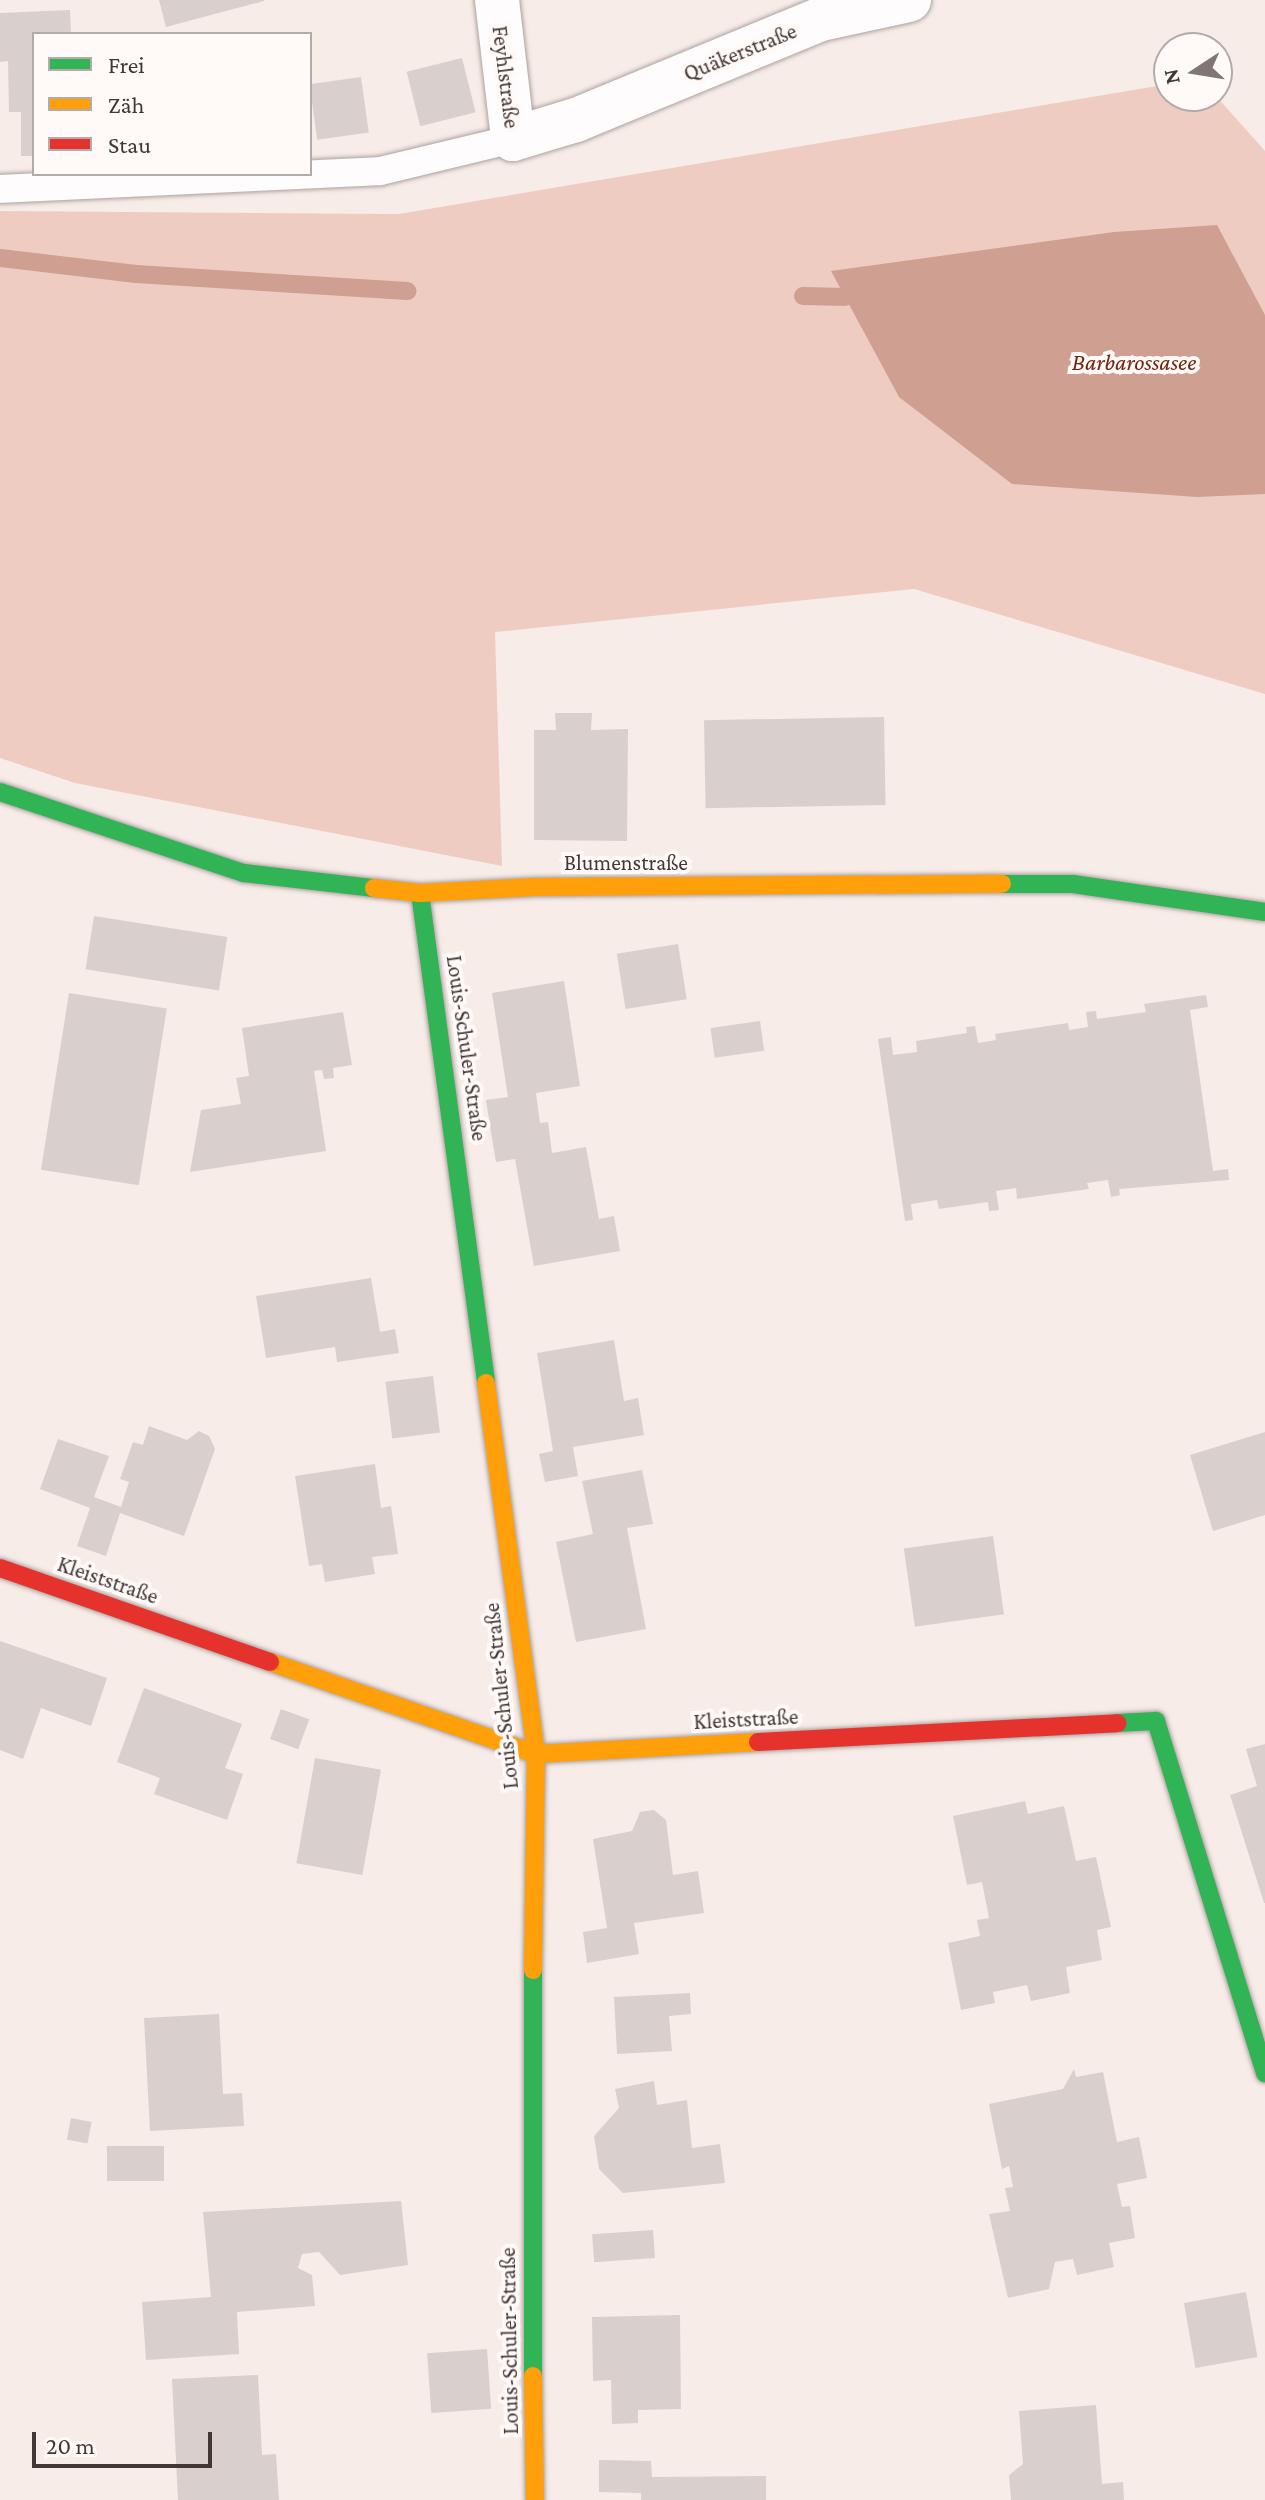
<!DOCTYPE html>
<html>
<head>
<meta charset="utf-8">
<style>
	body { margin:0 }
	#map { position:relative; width:1265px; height:2500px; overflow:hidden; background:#f8ece8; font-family:"Crimson Pro",serif }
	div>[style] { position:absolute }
	.green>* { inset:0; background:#efccc2 }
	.water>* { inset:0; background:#cf9f92 }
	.stream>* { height:18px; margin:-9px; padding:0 9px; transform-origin:9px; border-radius:9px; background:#cf9f92 }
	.building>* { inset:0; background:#d9cfcc; transform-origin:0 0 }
	.roads { filter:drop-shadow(0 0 2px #aca29f) drop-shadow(0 0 2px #aca29f) }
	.lane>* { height:28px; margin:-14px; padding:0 14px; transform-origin:14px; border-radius:14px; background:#fefcfc }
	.street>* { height:44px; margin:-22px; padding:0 22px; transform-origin:22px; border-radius:22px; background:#fefcfc }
	.fast>* { height:18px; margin:-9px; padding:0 9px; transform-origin:9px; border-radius:9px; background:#30b455 }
	.slow>* { height:18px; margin:-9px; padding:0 9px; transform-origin:9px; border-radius:9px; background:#ff9f0a }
	.jam>* { height:18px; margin:-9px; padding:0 9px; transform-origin:9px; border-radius:9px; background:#e5322d }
	span { translate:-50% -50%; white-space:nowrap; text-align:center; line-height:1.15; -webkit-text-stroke:8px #fff9f8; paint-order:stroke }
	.street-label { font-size:22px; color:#423735 }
	.water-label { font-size:24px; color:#71230e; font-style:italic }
	.legend { position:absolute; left:32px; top:32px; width:280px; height:144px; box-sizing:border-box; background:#fff9f8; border:2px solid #b3abaa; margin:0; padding:10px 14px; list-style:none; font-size:24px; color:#423735 }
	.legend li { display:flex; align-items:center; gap:16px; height:40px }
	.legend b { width:40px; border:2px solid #b3abaa }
	.north { position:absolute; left:1153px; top:32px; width:80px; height:80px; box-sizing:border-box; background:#fff9f8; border:2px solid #b3abaa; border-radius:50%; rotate:258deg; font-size:22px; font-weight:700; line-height:32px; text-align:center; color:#423735 }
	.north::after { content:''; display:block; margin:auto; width:28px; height:36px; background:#827674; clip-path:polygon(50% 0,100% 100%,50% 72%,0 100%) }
	.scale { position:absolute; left:32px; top:2432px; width:180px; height:36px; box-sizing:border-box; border:4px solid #423735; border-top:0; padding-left:10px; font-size:24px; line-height:28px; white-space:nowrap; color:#423735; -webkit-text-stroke:6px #fff9f8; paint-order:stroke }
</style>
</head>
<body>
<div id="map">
	<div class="green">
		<i style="clip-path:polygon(1169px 84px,1169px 96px,1216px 96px,1265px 151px,1265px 694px,914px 589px,495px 632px,502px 866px,75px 783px,0 758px,0 211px,399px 214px)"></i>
	</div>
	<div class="water">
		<i style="clip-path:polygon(1217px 225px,1265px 315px,1265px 494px,1197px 497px,1012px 484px,899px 397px,831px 271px,1114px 232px)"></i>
	</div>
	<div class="stream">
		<i style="left:0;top:258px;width:137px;rotate:6.7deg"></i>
		<i style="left:136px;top:274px;width:272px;rotate:3.6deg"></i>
		<i style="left:803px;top:296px;width:42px;rotate:1.4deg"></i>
	</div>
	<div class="building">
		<i style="clip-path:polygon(159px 0,264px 0,264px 1px,166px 27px)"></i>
		<i style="clip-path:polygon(70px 10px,71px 34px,34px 34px,34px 156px,21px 156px,21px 112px,9px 112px,8px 61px,0 62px,0 13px)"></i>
		<i style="left:462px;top:58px;width:56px;height:57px;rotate:76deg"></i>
		<i style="left:361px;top:77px;width:56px;height:52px;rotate:82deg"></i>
		<i style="clip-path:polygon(555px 713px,592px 713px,591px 730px,628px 729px,627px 841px,534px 840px,534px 730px,556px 730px)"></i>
		<i style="left:884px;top:717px;width:88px;height:180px;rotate:89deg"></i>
		<i style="left:94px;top:916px;width:135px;height:54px;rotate:9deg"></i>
		<i style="left:678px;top:944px;width:56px;height:62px;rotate:81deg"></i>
		<i style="clip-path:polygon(564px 981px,580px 1086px,536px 1093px,540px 1123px,548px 1122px,552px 1153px,586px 1147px,599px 1219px,614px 1216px,620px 1251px,534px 1266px,515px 1159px,496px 1162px,491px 1132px,486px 1100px,508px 1097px,492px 993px)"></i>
		<i style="left:69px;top:993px;width:99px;height:179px;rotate:9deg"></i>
		<i style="clip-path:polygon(1206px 995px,1208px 1007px,1190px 1010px,1213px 1171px,1228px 1169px,1229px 1180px,1119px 1189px,1120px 1195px,1111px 1197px,1108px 1180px,1087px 1183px,1089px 1189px,1017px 1199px,1016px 1188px,996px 1191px,999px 1210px,989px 1211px,988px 1202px,939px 1209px,937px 1200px,911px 1204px,913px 1220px,905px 1221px,878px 1039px,891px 1037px,893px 1055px,917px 1052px,916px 1041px,967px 1033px,966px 1027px,975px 1026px,978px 1043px,996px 1040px,995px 1034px,1068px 1023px,1069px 1030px,1088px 1027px,1086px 1012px,1096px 1011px,1097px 1019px,1146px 1012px,1144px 1004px)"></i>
		<i style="clip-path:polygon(343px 1012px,352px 1065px,333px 1068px,334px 1078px,324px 1079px,322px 1070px,314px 1071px,326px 1151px,190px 1172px,201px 1110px,241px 1104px,236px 1078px,249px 1076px,242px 1028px)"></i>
		<i style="left:760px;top:1021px;width:30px;height:50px;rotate:82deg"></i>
		<i style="clip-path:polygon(371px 1278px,380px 1332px,395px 1329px,399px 1353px,337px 1362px,335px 1347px,266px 1358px,256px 1296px)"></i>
		<i style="clip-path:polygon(614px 1340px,624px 1401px,638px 1398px,644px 1435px,573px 1447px,578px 1476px,545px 1482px,539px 1454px,553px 1451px,537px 1353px)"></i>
		<i style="left:433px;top:1376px;width:57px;height:48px;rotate:83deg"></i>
		<i style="clip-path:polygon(149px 1426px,187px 1440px,199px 1431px,209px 1436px,215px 1449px,184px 1536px,120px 1513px,106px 1556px,77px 1546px,90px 1508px,40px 1489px,58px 1439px,109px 1456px,94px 1497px,121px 1507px,129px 1482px,120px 1479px,133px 1442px,143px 1445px)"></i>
		<i style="clip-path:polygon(1265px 1432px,1265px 1515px,1213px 1531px,1190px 1455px)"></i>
		<i style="clip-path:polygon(375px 1464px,381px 1508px,391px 1506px,398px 1554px,372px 1557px,375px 1574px,325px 1582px,322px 1564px,309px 1566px,295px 1476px)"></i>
		<i style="clip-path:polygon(642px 1470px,653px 1524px,627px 1528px,646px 1629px,576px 1642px,556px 1542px,593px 1534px,582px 1481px)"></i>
		<i style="left:993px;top:1536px;width:79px;height:90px;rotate:82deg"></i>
		<i style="clip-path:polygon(0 1641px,107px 1678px,91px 1726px,41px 1708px,23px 1759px,0 1750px)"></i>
		<i style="clip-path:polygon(144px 1688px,242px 1724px,225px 1768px,243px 1774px,227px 1820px,154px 1794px,160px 1778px,117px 1762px)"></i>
		<i style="left:281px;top:1709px;width:30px;height:32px;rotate:20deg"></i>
		<i style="clip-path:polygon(1265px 1744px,1265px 1903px,1264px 1903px,1230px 1795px,1257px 1786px,1246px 1749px)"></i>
		<i style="left:315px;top:1758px;width:67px;height:107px;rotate:10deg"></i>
		<i style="clip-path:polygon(1025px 1801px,1028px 1814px,1064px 1806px,1076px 1861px,1096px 1857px,1111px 1927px,1097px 1930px,1102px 1960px,1066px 1967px,1070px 1993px,1031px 2001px,1027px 1985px,993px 1992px,995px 2003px,961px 2010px,948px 1943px,980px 1936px,977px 1920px,989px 1918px,982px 1882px,967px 1885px,953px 1816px)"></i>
		<i style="clip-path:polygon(654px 1810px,666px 1820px,673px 1875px,698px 1871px,704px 1913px,634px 1923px,639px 1954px,587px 1963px,583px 1932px,607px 1928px,593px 1839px,632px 1831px,640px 1812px)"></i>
		<i style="clip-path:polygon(690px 1993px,691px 2014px,669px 2016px,672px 2051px,617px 2054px,614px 1997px)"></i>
		<i style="clip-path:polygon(219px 2014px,223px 2094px,242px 2093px,244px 2126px,150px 2131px,144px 2018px)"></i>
		<i style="clip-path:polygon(1074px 2069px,1076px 2077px,1103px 2072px,1117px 2142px,1139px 2137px,1147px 2178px,1117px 2184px,1122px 2207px,1130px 2206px,1135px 2238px,1109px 2243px,1114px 2267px,1077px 2275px,1073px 2259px,1055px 2262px,1049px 2289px,1008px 2298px,989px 2214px,1010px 2211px,1005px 2188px,1013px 2187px,1009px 2166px,1002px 2169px,989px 2104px,1063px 2089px)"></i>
		<i style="clip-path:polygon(654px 2081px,657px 2105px,687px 2100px,692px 2148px,720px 2144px,725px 2183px,623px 2193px,599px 2169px,594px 2136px,619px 2108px,615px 2089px)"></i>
		<i style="left:71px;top:2118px;width:21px;height:22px;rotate:11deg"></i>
		<i style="left:164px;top:2146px;width:35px;height:57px;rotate:90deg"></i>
		<i style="clip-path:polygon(401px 2201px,408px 2265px,340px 2275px,319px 2252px,302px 2254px,298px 2268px,312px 2275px,315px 2306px,237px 2312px,239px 2354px,146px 2360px,142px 2302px,211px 2297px,203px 2212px)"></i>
		<i style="left:653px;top:2230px;width:28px;height:61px;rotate:86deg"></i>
		<i style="left:1246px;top:2292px;width:66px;height:63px;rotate:80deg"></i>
		<i style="clip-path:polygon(680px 2315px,681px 2409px,638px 2410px,638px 2423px,612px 2424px,611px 2380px,593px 2381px,592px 2317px)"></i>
		<i style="left:487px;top:2349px;width:60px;height:60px;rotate:86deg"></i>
		<i style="clip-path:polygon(258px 2375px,262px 2455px,276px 2454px,279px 2500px,178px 2500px,172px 2379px)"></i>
		<i style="clip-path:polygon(1096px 2405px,1102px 2484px,1123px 2482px,1124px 2500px,1011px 2500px,1009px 2475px,1023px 2464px,1019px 2411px)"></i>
		<i style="clip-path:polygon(599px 2460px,651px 2461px,652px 2477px,766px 2476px,766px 2500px,641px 2500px,641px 2493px,599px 2492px)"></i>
	</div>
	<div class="roads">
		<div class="lane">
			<i style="left:0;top:189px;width:380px;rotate:-2.7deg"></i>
			<i style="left:380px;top:171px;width:137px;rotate:-13.5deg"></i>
		</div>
		<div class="street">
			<i style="left:497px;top:0;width:140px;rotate:83.4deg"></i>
			<i style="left:513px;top:139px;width:66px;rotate:-16.8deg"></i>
			<i style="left:576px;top:120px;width:265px;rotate:-22.4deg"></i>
			<i style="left:821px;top:19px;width:90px;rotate:-12.2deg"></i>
		</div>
		<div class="fast">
			<i style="left:0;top:792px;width:257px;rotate:18.4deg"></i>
			<i style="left:244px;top:873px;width:131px;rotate:6.6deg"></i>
			<i style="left:1002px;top:884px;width:71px"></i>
			<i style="left:1073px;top:884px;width:194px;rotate:8.3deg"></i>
			<i style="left:420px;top:893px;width:494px;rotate:82.3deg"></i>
			<i style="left:1117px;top:1723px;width:39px;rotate:-3deg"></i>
			<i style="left:1156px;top:1721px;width:369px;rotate:72.8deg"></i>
			<i style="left:533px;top:1970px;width:406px;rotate:90deg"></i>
		</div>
		<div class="slow">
			<i style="left:374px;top:888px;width:46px;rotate:6.2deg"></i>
			<i style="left:420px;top:893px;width:115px;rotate:-3deg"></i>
			<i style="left:535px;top:887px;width:467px;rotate:-0.4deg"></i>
			<i style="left:486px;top:1383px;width:374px;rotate:82.3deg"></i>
			<i style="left:536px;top:1754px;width:216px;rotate:90.8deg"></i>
			<i style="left:270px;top:1662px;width:281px;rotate:19.1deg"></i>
			<i style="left:536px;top:1754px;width:222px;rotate:-3.1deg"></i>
			<i style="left:533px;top:2376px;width:124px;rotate:89.1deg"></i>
		</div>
		<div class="jam">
			<i style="left:0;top:1568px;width:286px;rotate:19.2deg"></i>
			<i style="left:758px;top:1742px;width:360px;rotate:-3deg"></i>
		</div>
	</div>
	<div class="street-label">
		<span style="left:740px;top:52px;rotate:-22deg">Quäkerstraße</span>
		<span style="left:506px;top:77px;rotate:83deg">Feyhlstraße</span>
		<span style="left:626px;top:863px">Blumenstraße</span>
		<span style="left:467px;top:1048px;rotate:82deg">Louis-Schuler-Straße</span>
		<span style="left:108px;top:1580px;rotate:19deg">Kleiststraße</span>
		<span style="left:501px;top:1696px;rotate:-96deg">Louis-Schuler-Straße</span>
		<span style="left:746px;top:1719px;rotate:-3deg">Kleiststraße</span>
		<span style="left:509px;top:2341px;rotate:-91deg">Louis-Schuler-Straße</span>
	</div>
	<div class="water-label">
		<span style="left:1134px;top:362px">Barbarossasee</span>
	</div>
	<ul class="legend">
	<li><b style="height:10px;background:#30b455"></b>Frei</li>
	<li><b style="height:10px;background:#ff9f0a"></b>Zäh</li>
	<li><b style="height:10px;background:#e5322d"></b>Stau</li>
	</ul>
	<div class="north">N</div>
	<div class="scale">20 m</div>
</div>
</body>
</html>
